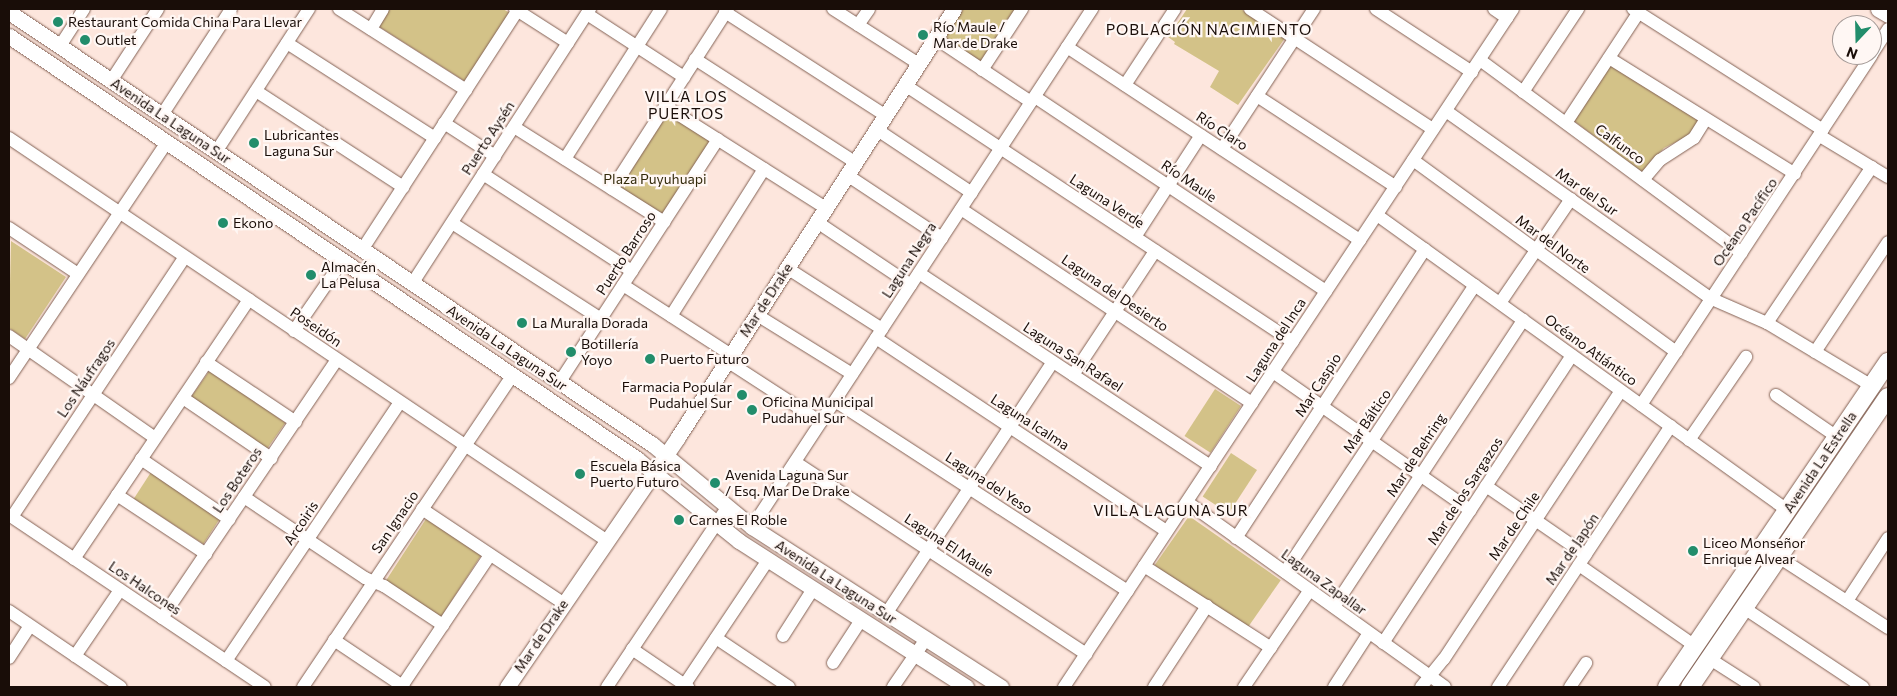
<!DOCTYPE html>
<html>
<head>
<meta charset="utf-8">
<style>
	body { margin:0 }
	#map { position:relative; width:1897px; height:696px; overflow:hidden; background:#fde6dd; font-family:Commissioner,sans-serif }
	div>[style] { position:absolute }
	.green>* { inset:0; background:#d3c288; transform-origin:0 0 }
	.roads { filter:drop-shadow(0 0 1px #836255) drop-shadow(0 0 1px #836255) }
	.minor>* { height:12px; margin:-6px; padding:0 6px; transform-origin:6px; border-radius:6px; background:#fff }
	.tertiary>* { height:15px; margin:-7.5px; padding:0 7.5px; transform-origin:7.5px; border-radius:7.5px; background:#fff }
	.secondary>* { height:18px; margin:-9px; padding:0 9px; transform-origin:9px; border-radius:9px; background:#fff }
	.dots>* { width:14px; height:14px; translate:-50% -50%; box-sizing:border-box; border:2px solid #fff7f4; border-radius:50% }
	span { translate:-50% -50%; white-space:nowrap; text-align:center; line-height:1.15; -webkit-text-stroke:4.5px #fff7f4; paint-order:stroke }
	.poi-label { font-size:14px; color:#190d08 }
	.left { translate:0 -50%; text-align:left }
	.right { translate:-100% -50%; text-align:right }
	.street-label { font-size:14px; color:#190d08 }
	.park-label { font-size:14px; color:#342b0c }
	.neighbourhood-label { font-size:15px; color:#190d08; letter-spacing:1px }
	.frame { position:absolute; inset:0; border:10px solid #190d08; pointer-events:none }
	.north { position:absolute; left:1832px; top:15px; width:50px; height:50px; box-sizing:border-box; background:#fff7f4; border:1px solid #a39996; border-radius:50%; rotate:201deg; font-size:14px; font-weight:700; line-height:20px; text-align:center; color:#190d08 }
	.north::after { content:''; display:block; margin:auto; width:18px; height:22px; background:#228d6b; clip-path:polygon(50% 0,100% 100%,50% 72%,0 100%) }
</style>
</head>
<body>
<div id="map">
	<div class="green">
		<i style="clip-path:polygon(389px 9px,503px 9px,510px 13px,466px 82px,378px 26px)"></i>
		<i style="clip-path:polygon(962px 9px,1019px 9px,982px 65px,942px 39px)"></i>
		<i style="clip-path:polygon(1187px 9px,1241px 9px,1285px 38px,1238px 105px,1210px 87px,1219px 71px,1174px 44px,1175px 42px,1168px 37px)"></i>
		<i style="clip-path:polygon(1611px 64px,1700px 120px,1690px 135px,1664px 148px,1642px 172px,1574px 121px)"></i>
		<i style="clip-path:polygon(667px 112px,712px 141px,665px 214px,660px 215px,619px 190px)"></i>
		<i style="clip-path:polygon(11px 241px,66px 277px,25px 339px,9px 328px)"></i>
		<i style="left:210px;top:370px;width:92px;height:33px;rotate:35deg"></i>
		<i style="left:1215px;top:389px;width:31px;height:56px;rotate:33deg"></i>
		<i style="left:1231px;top:453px;width:31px;height:52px;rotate:33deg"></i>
		<i style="left:155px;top:466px;width:83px;height:39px;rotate:33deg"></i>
		<i style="left:1189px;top:516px;width:112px;height:60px;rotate:35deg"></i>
		<i style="left:426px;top:519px;width:66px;height:74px;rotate:33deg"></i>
	</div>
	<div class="roads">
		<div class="minor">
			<i style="left:339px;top:9px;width:151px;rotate:32.5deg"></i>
			<i style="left:515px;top:9px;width:63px;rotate:32.7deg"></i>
			<i style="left:833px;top:9px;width:102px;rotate:32.6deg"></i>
			<i style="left:1250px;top:9px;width:219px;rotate:33.3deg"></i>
			<i style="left:1376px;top:9px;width:115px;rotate:33.3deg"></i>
			<i style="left:1494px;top:9px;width:16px;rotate:35deg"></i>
			<i style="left:1633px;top:9px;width:225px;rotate:32.5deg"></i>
			<i style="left:725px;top:12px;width:190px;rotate:32.8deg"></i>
			<i style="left:587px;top:14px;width:116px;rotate:33deg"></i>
			<i style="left:858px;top:25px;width:19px;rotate:-55deg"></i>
			<i style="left:371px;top:29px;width:23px;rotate:-59deg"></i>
			<i style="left:935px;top:38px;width:115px;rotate:33.7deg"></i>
			<i style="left:287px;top:43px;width:176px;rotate:32.7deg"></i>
			<i style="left:60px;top:46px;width:44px;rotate:-57deg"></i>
			<i style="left:1067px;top:47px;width:351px;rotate:33.4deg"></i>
			<i style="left:1872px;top:54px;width:30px;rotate:-57deg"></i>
			<i style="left:1609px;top:58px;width:219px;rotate:31.9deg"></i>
			<i style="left:695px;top:59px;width:190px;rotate:32.8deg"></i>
			<i style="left:1480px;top:60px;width:325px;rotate:36.4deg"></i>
			<i style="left:982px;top:70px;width:73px;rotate:-56.7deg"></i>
			<i style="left:111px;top:81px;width:86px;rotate:-56.9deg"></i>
			<i style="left:905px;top:85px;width:465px;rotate:33.5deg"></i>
			<i style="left:1125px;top:85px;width:91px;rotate:-56.7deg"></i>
			<i style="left:256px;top:91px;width:176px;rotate:33.1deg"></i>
			<i style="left:1523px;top:92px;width:100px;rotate:-56.5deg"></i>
			<i style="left:1257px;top:96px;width:166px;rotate:33.2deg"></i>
			<i style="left:1035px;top:97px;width:350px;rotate:33.7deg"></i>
			<i style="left:665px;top:106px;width:191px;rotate:32.4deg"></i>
			<i style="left:1446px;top:111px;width:326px;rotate:35.3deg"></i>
			<i style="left:1712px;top:299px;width:60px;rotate:23.6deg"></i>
			<i style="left:1767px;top:323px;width:122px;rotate:31deg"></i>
			<i style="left:162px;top:115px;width:126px;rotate:-56.9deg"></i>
			<i style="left:444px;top:123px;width:61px;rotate:32.9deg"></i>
			<i style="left:1566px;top:123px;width:133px;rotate:-56.7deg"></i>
			<i style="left:514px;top:127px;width:178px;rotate:32.3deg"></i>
			<i style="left:876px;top:129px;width:115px;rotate:33.7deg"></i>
			<i style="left:1820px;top:136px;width:79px;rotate:31.1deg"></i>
			<i style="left:9px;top:138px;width:720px;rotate:33.96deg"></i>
			<i style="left:1222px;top:149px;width:168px;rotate:-56.7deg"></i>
			<i style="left:216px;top:152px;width:171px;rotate:-57deg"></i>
			<i style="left:565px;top:159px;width:178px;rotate:-57.4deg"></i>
			<i style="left:1413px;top:160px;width:326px;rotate:36.1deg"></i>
			<i style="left:483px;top:174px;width:178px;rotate:33.1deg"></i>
			<i style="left:847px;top:175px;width:114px;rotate:33.6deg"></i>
			<i style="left:1643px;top:180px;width:26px;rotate:-50deg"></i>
			<i style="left:1660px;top:160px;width:40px;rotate:-32.9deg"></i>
			<i style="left:1694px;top:138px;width:22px;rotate:-58deg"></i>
			<i style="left:612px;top:189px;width:214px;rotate:-57.2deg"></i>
			<i style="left:961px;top:209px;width:350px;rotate:33.7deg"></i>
			<i style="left:1377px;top:215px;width:505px;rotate:35.74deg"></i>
			<i style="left:817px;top:222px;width:113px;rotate:33.8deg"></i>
			<i style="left:452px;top:223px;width:177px;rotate:32.8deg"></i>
			<i style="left:9px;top:228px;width:83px;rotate:33.7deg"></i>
			<i style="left:1135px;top:237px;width:121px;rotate:-57.1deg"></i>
			<i style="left:362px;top:250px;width:285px;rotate:-57deg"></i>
			<i style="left:787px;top:268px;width:113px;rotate:32.7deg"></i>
			<i style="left:919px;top:273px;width:350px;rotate:33.5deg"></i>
			<i style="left:412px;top:284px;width:328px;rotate:-57.1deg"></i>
			<i style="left:623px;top:285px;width:129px;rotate:32.9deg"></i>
			<i style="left:1500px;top:303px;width:126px;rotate:-55.7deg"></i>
			<i style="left:757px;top:315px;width:112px;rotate:31.8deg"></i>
			<i style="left:671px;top:316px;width:174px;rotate:-57.7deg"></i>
			<i style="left:1767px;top:323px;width:188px;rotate:-56.1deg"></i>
			<i style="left:294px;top:331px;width:86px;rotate:-55.4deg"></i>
			<i style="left:9px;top:336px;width:178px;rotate:34.9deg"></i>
			<i style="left:876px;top:338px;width:349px;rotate:33.6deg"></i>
			<i style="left:1815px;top:352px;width:132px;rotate:-56.4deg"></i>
			<i style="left:727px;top:361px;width:112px;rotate:33deg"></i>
			<i style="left:206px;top:362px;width:108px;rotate:33.7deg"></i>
			<i style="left:1273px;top:372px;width:241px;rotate:35deg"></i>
			<i style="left:1073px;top:375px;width:149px;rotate:-56.5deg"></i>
			<i style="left:9px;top:378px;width:284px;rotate:-56.2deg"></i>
			<i style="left:559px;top:383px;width:291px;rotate:-56.9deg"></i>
			<i style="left:1776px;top:395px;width:74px;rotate:34.5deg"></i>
			<i style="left:183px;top:398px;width:107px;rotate:34.3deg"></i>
			<i style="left:835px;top:401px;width:349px;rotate:33deg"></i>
			<i style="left:1641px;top:405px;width:419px;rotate:-56.6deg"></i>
			<i style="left:1689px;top:440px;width:101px;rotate:-55.5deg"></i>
			<i style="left:141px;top:459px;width:107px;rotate:34.3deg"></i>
			<i style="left:795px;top:462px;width:349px;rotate:33.4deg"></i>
			<i style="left:1486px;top:486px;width:121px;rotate:34.6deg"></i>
			<i style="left:117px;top:495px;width:107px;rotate:33.5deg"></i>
			<i style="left:244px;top:497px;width:146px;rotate:33.8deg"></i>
			<i style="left:365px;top:578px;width:21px;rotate:23deg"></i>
			<i style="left:384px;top:586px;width:71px;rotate:33.5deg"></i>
			<i style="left:1187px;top:502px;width:317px;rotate:35.6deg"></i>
			<i style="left:422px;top:509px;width:169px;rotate:33.7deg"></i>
			<i style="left:9px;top:515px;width:308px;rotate:33.9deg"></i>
			<i style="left:12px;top:517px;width:312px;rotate:-56.4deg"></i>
			<i style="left:752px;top:527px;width:620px;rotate:-56.72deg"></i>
			<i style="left:1236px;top:538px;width:345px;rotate:-56.8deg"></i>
			<i style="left:1763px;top:547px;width:149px;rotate:32.9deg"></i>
			<i style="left:74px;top:559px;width:313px;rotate:-56deg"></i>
			<i style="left:1579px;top:565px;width:141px;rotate:34.9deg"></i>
			<i style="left:1144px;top:566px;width:151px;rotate:32.8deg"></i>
			<i style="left:1285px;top:572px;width:344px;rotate:-56.5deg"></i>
			<i style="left:1847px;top:601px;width:75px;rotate:-56.9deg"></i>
			<i style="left:1334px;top:607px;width:344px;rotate:-56.6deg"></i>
			<i style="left:1744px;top:608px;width:143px;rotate:33.6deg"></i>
			<i style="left:9px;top:611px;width:135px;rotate:34.2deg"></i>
			<i style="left:886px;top:614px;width:302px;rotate:-56.5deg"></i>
			<i style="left:162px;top:618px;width:312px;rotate:-55.9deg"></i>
			<i style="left:783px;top:636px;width:56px;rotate:-57.4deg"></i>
			<i style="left:716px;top:638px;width:88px;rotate:33.9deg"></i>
			<i style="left:334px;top:640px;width:84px;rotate:33.9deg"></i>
			<i style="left:1383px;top:643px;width:344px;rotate:-56.7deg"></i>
			<i style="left:632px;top:649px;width:68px;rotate:34.2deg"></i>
			<i style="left:75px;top:656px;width:80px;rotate:-55.7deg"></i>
			<i style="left:9px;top:658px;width:38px;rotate:-57deg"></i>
			<i style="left:1710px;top:659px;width:52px;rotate:32.5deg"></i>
			<i style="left:226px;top:661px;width:312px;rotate:-56.1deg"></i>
			<i style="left:833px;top:663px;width:51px;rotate:-56.9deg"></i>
			<i style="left:402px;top:686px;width:158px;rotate:-56.1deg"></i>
			<i style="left:303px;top:687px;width:377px;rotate:-56.1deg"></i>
			<i style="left:607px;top:687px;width:216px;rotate:-56.2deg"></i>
			<i style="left:683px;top:687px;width:153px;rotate:-56.2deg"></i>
			<i style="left:893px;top:687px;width:58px;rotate:-55.5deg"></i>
			<i style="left:1064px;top:687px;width:813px;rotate:-56.49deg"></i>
			<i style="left:1154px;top:687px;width:97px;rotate:-56.8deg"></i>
			<i style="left:1244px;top:687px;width:117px;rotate:-55.8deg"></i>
			<i style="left:1334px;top:687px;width:64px;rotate:-57.1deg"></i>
			<i style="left:1421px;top:687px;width:36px;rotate:-51deg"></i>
			<i style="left:1444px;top:659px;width:321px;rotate:-56.6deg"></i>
			<i style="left:1498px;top:687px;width:313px;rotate:-56.5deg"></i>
			<i style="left:1570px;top:687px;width:29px;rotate:-56deg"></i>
		</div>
		<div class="tertiary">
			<i style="left:1878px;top:9px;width:12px;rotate:31deg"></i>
			<i style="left:9px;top:12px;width:775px;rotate:33.9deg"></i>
			<i style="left:652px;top:444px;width:130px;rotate:39.7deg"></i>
			<i style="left:752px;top:527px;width:296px;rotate:32.7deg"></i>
			<i style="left:9px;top:36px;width:757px;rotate:33.96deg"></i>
			<i style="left:637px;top:459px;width:131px;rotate:38.8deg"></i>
			<i style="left:739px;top:541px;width:270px;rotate:32.7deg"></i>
			<i style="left:507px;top:687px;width:303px;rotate:-55.6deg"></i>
			<i style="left:678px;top:437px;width:509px;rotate:-57.18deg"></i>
		</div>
		<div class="secondary">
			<i style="left:1667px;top:687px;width:393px;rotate:-55.8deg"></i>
			<i style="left:1690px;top:687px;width:351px;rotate:-55.7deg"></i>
		</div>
	</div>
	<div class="dots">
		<i style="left:58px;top:22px;background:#228d6b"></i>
		<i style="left:923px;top:35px;background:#228d6b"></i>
		<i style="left:85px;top:40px;background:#228d6b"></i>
		<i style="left:254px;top:143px;background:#228d6b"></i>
		<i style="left:223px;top:223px;background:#228d6b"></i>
		<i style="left:311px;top:275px;background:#228d6b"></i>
		<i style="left:522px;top:323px;background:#228d6b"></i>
		<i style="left:571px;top:352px;background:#228d6b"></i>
		<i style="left:650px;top:359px;background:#228d6b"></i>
		<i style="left:742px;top:395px;background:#228d6b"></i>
		<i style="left:752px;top:410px;background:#228d6b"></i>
		<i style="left:580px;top:474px;background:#228d6b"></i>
		<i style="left:715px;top:483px;background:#228d6b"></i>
		<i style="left:679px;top:520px;background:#228d6b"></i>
		<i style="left:1693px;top:551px;background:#228d6b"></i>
	</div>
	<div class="poi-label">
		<span class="left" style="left:68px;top:22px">Restaurant Comida China Para Llevar</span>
		<span class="left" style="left:933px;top:35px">Río Maule /<br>Mar de Drake</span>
		<span class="left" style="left:95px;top:40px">Outlet</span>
		<span class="left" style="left:264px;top:143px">Lubricantes<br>Laguna Sur</span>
		<span class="left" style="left:233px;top:223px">Ekono</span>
		<span class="left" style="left:321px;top:275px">Almacén<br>La Pelusa</span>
		<span class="left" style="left:532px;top:323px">La Muralla Dorada</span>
		<span class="left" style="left:581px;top:352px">Botillería<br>Yoyo</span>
		<span class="left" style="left:660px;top:359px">Puerto Futuro</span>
		<span class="right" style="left:732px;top:395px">Farmacia Popular<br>Pudahuel Sur</span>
		<span class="left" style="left:762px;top:410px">Oficina Municipal<br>Pudahuel Sur</span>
		<span class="left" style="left:590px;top:474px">Escuela Básica<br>Puerto Futuro</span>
		<span class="left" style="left:725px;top:483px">Avenida Laguna Sur<br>/ Esq. Mar De Drake</span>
		<span class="left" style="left:689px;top:520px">Carnes El Roble</span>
		<span class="left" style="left:1703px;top:551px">Liceo Monseñor<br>Enrique Alvear</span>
	</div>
	<div class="street-label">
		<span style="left:171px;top:121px;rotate:34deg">Avenida La Laguna Sur</span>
		<span style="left:1222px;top:131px;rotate:33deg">Río Claro</span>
		<span style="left:488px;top:138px;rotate:-57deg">Puerto Aysén</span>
		<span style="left:1620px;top:144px;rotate:36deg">Calfunco</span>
		<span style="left:1189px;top:181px;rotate:34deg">Río Maule</span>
		<span style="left:1587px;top:192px;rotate:35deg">Mar del Sur</span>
		<span style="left:1107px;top:201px;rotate:33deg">Laguna Verde</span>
		<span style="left:1745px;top:222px;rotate:-56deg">Océano Pacífico</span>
		<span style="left:1553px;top:244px;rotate:36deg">Mar del Norte</span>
		<span style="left:626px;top:253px;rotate:-57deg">Puerto Barroso</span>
		<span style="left:909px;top:260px;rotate:-57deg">Laguna Negra</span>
		<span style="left:1115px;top:293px;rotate:34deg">Laguna del Desierto</span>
		<span style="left:766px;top:300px;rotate:-57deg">Mar de Drake</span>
		<span style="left:316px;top:327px;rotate:34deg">Poseidón</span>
		<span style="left:1276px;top:340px;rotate:-57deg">Laguna del Inca</span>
		<span style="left:507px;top:348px;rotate:34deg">Avenida La Laguna Sur</span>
		<span style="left:1591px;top:350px;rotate:36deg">Océano Atlántico</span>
		<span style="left:1073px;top:357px;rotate:33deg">Laguna San Rafael</span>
		<span style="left:86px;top:378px;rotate:-56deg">Los Náufragos</span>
		<span style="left:1318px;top:385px;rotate:-57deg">Mar Caspio</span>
		<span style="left:1367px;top:421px;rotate:-56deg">Mar Báltico</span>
		<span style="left:1030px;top:422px;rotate:33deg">Laguna Icalma</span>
		<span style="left:1416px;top:455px;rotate:-57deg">Mar de Behring</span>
		<span style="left:1820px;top:462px;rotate:-56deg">Avenida La Estrella</span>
		<span style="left:237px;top:480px;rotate:-56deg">Los Boteros</span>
		<span style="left:989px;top:483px;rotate:33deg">Laguna del Yeso</span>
		<span style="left:1465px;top:491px;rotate:-57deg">Mar de los Sargazos</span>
		<span style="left:395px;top:522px;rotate:-56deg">San Ignacio</span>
		<span style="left:301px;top:523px;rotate:-56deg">Arcoiris</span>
		<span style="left:1514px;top:526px;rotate:-56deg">Mar de Chile</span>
		<span style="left:949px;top:545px;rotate:33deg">Laguna El Maule</span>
		<span style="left:1572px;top:549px;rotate:-56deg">Mar de Japón</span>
		<span style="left:836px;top:582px;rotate:33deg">Avenida La Laguna Sur</span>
		<span style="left:1324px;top:582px;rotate:36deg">Laguna Zapallar</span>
		<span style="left:145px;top:588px;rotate:34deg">Los Halcones</span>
		<span style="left:541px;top:636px;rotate:-56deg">Mar de Drake</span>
	</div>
	<div class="park-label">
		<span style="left:655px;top:179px">Plaza Puyuhuapi</span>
	</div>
	<div class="neighbourhood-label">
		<span style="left:1209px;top:30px">POBLACIÓN NACIMIENTO</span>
		<span style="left:686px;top:105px">VILLA LOS<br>PUERTOS</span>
		<span style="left:1171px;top:511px">VILLA LAGUNA SUR</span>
	</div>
	<div class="frame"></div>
	<div class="north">N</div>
</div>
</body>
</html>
